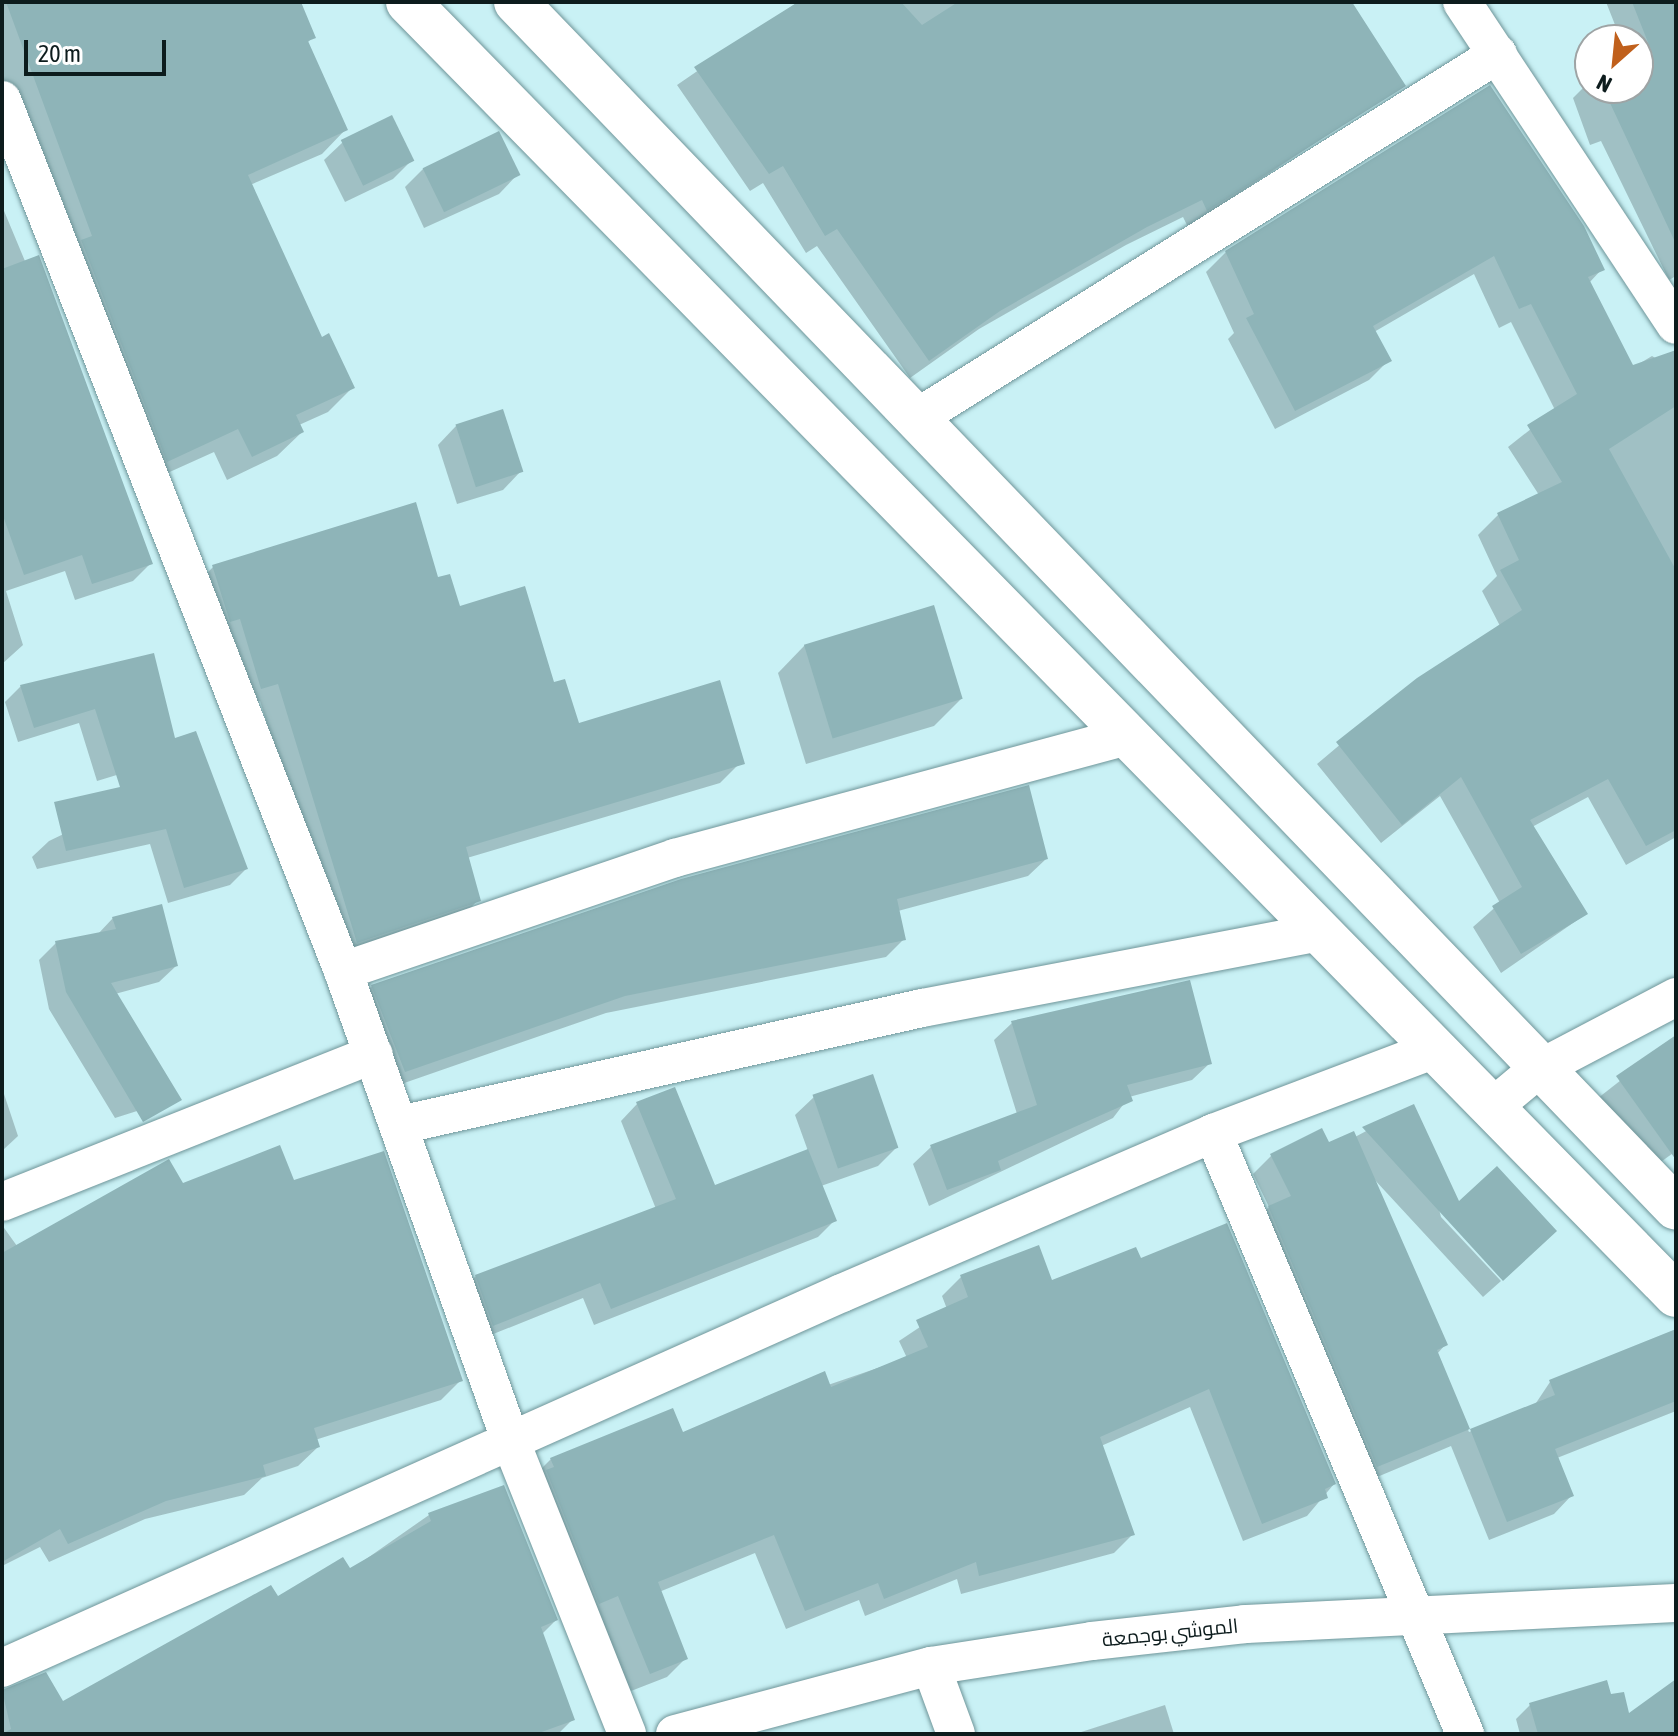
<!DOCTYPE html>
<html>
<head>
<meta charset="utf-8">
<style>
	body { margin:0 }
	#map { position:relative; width:1678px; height:1736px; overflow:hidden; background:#c9f1f5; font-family:"Asap Condensed",Cairo,sans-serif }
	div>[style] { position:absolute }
	.shadow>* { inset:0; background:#0003 }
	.building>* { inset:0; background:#8eb4b8; transform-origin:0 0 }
	.roads { filter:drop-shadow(0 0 2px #6f9599) drop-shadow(0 0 2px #6f9599) }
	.street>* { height:38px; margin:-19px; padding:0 19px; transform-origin:19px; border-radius:19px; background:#fff }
	.secondary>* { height:44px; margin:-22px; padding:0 22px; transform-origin:22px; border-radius:22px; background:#fff }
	span { translate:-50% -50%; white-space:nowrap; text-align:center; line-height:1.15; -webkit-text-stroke:6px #fff; paint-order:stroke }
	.street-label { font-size:20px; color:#0d1c1d }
	.frame { position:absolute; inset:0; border:4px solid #0d1c1d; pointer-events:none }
	.north { position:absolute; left:1574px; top:24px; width:80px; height:80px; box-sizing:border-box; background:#fff; border:2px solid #9ea4a5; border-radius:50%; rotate:207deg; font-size:22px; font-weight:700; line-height:32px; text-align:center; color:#0d1c1d }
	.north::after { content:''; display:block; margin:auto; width:28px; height:36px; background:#c0601c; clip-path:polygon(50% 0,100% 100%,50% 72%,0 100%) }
	.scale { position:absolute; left:24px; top:40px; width:142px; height:36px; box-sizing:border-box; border:4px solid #0d1c1d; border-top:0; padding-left:10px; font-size:24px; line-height:28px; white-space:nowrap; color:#0d1c1d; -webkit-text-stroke:6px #fff; paint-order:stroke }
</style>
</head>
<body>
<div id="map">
	<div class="shadow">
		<i style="clip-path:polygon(2px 2px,299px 2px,313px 37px,307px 43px,346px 129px,322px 154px,250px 185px,321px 339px,353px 387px,328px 412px,299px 425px,302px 432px,277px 456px,227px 480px,214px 452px,143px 484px,117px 384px,2px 81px)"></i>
		<i style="clip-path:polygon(798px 2px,1349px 2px,1403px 85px,1188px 227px,1183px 217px,1126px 245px,979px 329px,910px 378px,817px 246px,806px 253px,763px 183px,750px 191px,677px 85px)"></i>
		<i style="clip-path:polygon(1606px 2px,1676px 2px,1676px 276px,1669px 280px,1601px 141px,1590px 145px,1573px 98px,1590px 81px,1590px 88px,1638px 88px,1638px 40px,1621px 40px)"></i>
		<i style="clip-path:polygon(1490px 87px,1602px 269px,1589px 283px,1632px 368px,1652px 356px,1676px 370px,1676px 837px,1626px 865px,1588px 797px,1532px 827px,1586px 914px,1501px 973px,1473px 927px,1500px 903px,1440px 796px,1381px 843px,1317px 764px,1418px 679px,1500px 626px,1482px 591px,1497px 576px,1478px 535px,1498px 515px,1539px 495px,1508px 447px,1555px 410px,1511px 322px,1499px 328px,1474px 274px,1374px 332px,1389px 360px,1369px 380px,1275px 429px,1228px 339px,1234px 333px,1206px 272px,1226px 252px)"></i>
		<i style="clip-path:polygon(343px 142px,412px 160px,393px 179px,345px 202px,324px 160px)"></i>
		<i style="clip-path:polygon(423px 169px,517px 175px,499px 194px,424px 228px,405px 187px)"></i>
		<i style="clip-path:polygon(2px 206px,151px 563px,133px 581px,75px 600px,65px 571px,6px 591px,23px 645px,2px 664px)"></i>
		<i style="clip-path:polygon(456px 426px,521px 471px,503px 490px,457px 504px,438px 445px)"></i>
		<i style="clip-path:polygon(213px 567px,437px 579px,458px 608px,553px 685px,577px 726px,739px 764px,720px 783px,467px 858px,478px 900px,460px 919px,339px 960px,260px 701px,243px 706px,195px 586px)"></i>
		<i style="clip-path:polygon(805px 645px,961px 699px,934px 726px,806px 764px,778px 673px)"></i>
		<i style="clip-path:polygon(152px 656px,174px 740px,246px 869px,230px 885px,168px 903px,150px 844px,37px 869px,32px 857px,49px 841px,130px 802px,120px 774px,97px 781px,79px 723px,18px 742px,5px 702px,21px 686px)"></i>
		<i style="clip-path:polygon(1046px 859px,1028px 876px,898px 911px,904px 939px,886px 957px,606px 1013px,387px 1089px,354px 1004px,372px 986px)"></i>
		<i style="clip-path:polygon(113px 918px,176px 966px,159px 982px,115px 994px,156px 1105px,115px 1118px,49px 1009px,39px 960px,56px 943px,97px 935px)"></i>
		<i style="clip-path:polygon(1188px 982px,1210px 1063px,1192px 1080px,1129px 1097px,1113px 1118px,929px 1206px,913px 1164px,931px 1147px,1017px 1114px,994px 1040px,1012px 1023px)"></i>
		<i style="clip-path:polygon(1676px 1037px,1676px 1151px,1644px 1174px,1593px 1102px)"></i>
		<i style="clip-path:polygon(2px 1088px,18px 1136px,2px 1151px)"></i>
		<i style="clip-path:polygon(814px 1097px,897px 1147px,878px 1166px,821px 1186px,835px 1220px,818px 1237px,594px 1325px,583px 1298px,476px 1341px,459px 1293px,476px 1276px,656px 1209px,621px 1121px,637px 1104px,714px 1188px,808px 1151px,795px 1115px)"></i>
		<i style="clip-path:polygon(1413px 1106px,1441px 1217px,1501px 1281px,1483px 1297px,1373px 1178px,1445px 1345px,1437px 1354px,1469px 1432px,1534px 1406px,1550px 1382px,1676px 1335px,1676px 1411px,1557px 1458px,1572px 1495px,1554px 1514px,1489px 1540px,1451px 1446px,1358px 1485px,1250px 1226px,1269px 1207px,1253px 1174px,1271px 1156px,1355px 1137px)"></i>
		<i style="clip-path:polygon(293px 1182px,461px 1380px,441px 1400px,315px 1440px,318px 1447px,298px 1466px,262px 1478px,244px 1495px,145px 1519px,49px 1562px,40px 1547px,2px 1566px,2px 1225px,17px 1246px,182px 1186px)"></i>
		<i style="clip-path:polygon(1140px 1261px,1334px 1484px,1307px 1516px,1243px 1541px,1190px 1407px,1101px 1446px,1133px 1534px,1114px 1553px,961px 1594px,957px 1579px,865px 1616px,859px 1600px,786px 1629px,755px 1553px,659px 1592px,686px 1658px,667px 1677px,631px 1691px,532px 1478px,551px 1459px,682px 1435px,907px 1358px,899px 1341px,947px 1309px,942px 1296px,961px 1277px,1051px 1283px)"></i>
		<i style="clip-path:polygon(429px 1515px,556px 1620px,542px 1634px,573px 1719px,558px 1734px,2px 1734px,2px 1698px,45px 1675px,63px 1704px,349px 1571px)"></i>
		<i style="clip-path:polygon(1676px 1690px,1676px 1734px,1520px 1734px,1516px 1719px,1530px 1705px,1609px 1697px,1627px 1716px)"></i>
		<i style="clip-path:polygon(1165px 1705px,1174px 1734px,1075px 1734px)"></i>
	</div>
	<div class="building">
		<i style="clip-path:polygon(6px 2px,301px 2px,316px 38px,308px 41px,348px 130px,248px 175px,322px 337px,329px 333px,355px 388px,296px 415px,304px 432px,252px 457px,238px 429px,167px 462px,81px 240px,92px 236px)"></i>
		<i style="clip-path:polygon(798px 2px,901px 2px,922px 25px,958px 2px,1352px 2px,1406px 86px,1207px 211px,1202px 200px,1147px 227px,1000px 311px,929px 361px,837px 229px,825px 236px,783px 166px,769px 174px,694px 67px)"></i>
		<i style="clip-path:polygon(1632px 2px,1676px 2px,1676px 244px,1603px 88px,1638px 88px,1638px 60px,1653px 55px)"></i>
		<i style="clip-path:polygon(1490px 85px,1584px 226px,1605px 270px,1588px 277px,1633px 365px,1676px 350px,1676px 406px,1609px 449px,1676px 570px,1676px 830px,1646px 846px,1608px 779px,1530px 820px,1588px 914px,1521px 954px,1492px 906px,1522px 887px,1461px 777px,1402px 825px,1336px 742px,1417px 678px,1522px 610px,1500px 570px,1519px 560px,1497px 513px,1562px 482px,1527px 425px,1577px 394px,1531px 304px,1519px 309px,1494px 256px,1373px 326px,1392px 361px,1295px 411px,1246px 318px,1254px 314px,1225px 251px)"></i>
		<i style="left:392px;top:115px;width:51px;height:57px;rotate:64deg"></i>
		<i style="left:499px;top:131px;width:49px;height:85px;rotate:64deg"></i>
		<i style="clip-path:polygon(39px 255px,153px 564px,92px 584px,82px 555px,24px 575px,2px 513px,2px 269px)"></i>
		<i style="left:503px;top:409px;width:66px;height:50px;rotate:72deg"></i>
		<i style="clip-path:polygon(416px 502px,438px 577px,450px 574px,460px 606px,525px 586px,554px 682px,565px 679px,579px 723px,720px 680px,745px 764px,466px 847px,481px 901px,357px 943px,278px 684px,261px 689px,240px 619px,230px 622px,212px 565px)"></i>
		<i style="left:934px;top:605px;width:98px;height:136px;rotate:73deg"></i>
		<i style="clip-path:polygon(154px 653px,175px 738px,196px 731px,248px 869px,184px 888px,166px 829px,66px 851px,54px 802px,120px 787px,95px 709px,34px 728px,20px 685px)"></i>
		<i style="clip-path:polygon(1029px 785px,1048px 859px,897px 899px,906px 940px,625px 996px,405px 1072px,371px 985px,681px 879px)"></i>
		<i style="clip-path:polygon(162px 904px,178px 966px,111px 983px,182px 1100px,143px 1122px,66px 992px,55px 941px,116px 929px,112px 917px)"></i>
		<i style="clip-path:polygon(1190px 980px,1212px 1064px,1127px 1085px,1133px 1101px,998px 1161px,1001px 1170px,947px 1190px,930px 1145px,1037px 1105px,1011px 1021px)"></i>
		<i style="clip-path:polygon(1676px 1035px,1676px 1160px,1616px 1076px)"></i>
		<i style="left:873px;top:1074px;width:78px;height:64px;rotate:71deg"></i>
		<i style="clip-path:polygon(675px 1087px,715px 1185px,808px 1149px,837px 1221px,611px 1309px,600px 1283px,493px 1326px,475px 1275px,676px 1199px,636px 1102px)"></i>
		<i style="clip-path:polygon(1414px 1104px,1459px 1201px,1497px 1166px,1557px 1231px,1503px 1281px,1362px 1127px)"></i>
		<i style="clip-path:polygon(1322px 1128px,1329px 1142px,1354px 1131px,1448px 1345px,1437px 1350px,1470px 1429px,1377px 1467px,1268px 1206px,1291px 1196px,1270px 1154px)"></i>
		<i style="clip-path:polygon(280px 1145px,294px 1180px,384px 1151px,463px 1381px,314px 1428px,320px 1447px,263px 1465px,266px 1476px,166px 1501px,68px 1544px,60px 1529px,2px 1562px,2px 1253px,169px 1159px,183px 1183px)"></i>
		<i style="clip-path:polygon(1227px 1223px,1336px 1484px,1325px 1489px,1328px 1498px,1262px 1524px,1209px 1389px,1100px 1437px,1135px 1535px,979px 1576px,976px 1562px,884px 1599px,878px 1583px,805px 1611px,774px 1535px,658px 1582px,688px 1659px,650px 1674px,618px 1596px,599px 1604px,546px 1470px,554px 1467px,550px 1458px,673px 1408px,683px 1432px,825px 1371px,831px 1387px,928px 1347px,916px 1320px,968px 1297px,960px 1275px,1039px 1245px,1052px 1280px,1136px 1247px,1141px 1258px)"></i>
		<i style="clip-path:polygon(1676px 1329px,1676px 1401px,1555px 1449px,1574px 1496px,1507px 1522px,1470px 1429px,1555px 1395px,1549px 1380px)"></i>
		<i style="clip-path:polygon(504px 1485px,558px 1620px,541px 1627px,575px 1720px,536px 1734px,2px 1734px,11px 1729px,2px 1690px,46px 1672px,63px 1701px,271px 1585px,278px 1596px,343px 1557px,350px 1568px,431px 1521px,428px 1513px)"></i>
		<i style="clip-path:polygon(1676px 1679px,1676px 1734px,1538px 1734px,1529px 1703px,1607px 1680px,1611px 1694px,1624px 1692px,1629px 1713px)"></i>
	</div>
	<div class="roads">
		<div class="street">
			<i style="left:1462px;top:2px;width:387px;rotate:56.5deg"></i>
			<i style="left:2px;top:100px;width:935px;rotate:68.62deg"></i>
			<i style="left:343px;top:971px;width:500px;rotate:70.37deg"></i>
			<i style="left:511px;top:1442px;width:314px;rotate:68.3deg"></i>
			<i style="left:920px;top:416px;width:682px;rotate:-32.06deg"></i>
			<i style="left:343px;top:971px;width:351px;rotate:-18.8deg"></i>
			<i style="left:675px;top:858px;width:467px;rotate:-15.1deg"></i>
			<i style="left:1494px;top:1106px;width:56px;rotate:-39.9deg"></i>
			<i style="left:1537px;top:1070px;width:157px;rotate:-27.7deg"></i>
			<i style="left:400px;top:1125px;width:535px;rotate:-12.63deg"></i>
			<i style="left:922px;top:1008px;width:407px;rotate:-10.8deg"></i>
			<i style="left:1213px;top:1133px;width:652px;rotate:67.25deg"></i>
			<i style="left:2px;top:1202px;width:400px;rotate:-21.7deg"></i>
			<i style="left:931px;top:1666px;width:72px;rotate:69.8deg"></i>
			<i style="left:2px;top:1668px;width:920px;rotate:-24.06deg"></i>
			<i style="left:842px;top:1293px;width:404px;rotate:-23.3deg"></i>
			<i style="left:1213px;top:1133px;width:237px;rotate:-20.7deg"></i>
			<i style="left:675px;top:1734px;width:265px;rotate:-14.9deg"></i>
			<i style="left:931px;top:1666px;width:163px;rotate:-8.8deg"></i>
			<i style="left:1092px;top:1641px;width:154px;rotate:-6.3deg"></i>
			<i style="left:1245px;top:1624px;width:432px;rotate:-2.8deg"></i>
		</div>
		<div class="secondary">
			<i style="left:408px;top:2px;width:1811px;rotate:45.56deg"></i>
			<i style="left:516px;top:2px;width:1673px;rotate:46.11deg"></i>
		</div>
	</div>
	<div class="street-label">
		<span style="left:1170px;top:1632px;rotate:-6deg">الموشي بوجمعة</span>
	</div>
	<div class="frame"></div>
	<div class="north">N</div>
	<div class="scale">20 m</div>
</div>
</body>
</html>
